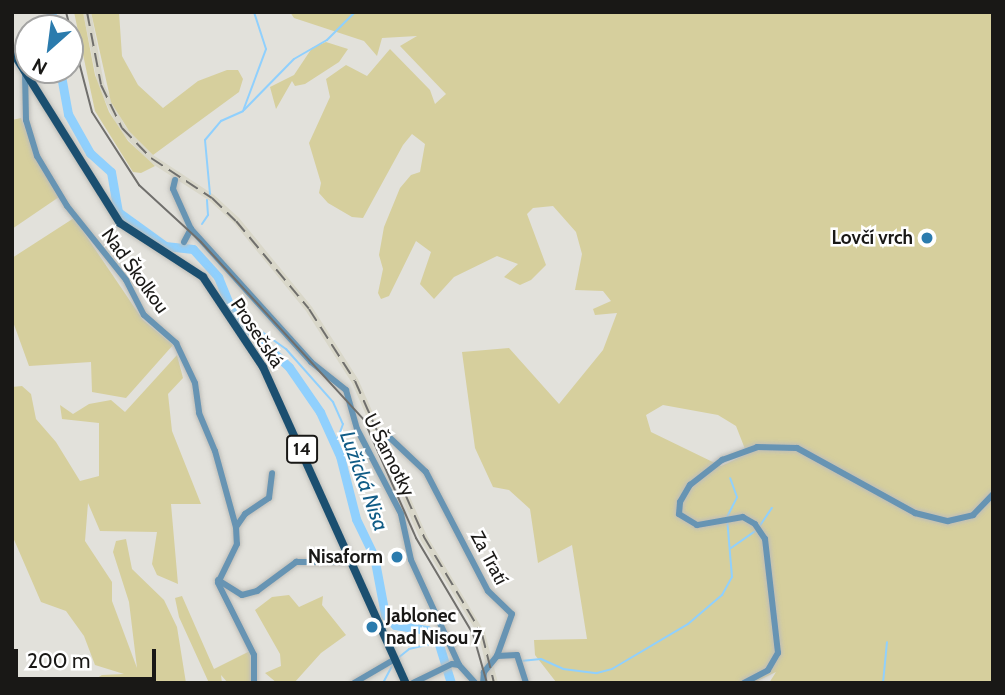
<!DOCTYPE html>
<html>
<head>
<meta charset="utf-8">
<style>
	body { margin:0 }
	#map { position:relative; width:1005px; height:695px; overflow:hidden; background:#e2e1db; font-family:Cabin,sans-serif }
	div>[style] { position:absolute }
	.built>* { inset:0; background:#d9d7c9 }
	.green>* { inset:0; background:#d6cf9d }
	.stream>* { height:2px; margin:-1px; padding:0 1px; transform-origin:1px; border-radius:1px; background:#90d0fd }
	.river>* { height:9px; margin:-4.5px; padding:0 4.5px; transform-origin:4.5px; border-radius:4.5px; background:#90d0fd }
	.roads { filter:drop-shadow(0 0 2px #bebdb8) drop-shadow(0 0 2px #bebdb8) }
	.minor>* { height:6px; margin:-3px; padding:0 3px; transform-origin:3px; border-radius:3px; background:#6794b3 }
	.major>* { height:8px; margin:-4px; padding:0 4px; transform-origin:4px; border-radius:4px; background:#1b4f70 }
	.tram>* { height:2px; margin:-1px; padding:0 1px; transform-origin:1px; border-radius:1px; background:#706f6c }
	.rail>* { height:2px; margin-top:-1px; transform-origin:0; background:repeating-linear-gradient(90deg,#706f6c 0 14px,transparent 0 21px) }
	.dots>* { width:19px; height:19px; translate:-50% -50%; box-sizing:border-box; border:4px solid #fff; border-radius:50% }
	span { translate:-50% -50%; white-space:nowrap; text-align:center; line-height:1.15; -webkit-text-stroke:5px #fff; paint-order:stroke }
	.shield-label span { padding:2px 5px; background:#fff; border:2px solid; border-radius:5px; -webkit-text-stroke-width:0 }
	.shield-label { font-size:18px; color:#191816; font-weight:700 }
	.poi-label { font-size:19px; color:#191816; font-weight:700 }
	.right { translate:-100% -50%; text-align:right }
	.left { translate:0 -50%; text-align:left }
	.street-label { font-size:19px; color:#191816 }
	.water-label { font-size:21px; color:#115c86; font-style:italic }
	.frame { position:absolute; inset:0; border:14px solid #191816; pointer-events:none }
	.north { position:absolute; left:14px; top:14px; width:70px; height:70px; box-sizing:border-box; background:#fff; border:2px solid #a3a3a2; border-radius:50%; rotate:208deg; font-size:19px; font-weight:700; line-height:28px; text-align:center; color:#191816 }
	.north::after { content:''; display:block; margin:auto; width:24px; height:32px; background:#2b7bad; clip-path:polygon(50% 0,100% 100%,50% 72%,0 100%) }
	.scale { position:absolute; left:14px; top:649px; width:142px; height:32px; box-sizing:border-box; border:4px solid #191816; border-top:0; padding-left:9px; font-size:21px; line-height:24px; white-space:nowrap; color:#191816; -webkit-text-stroke:5px #fff; paint-order:stroke }
</style>
</head>
<body>
<div id="map">
	<div class="built">
		<i style="clip-path:polygon(83px 12px,91px 12px,104px 84px,125px 126px,153px 155px,214px 195px,239px 218px,312px 307px,358px 379px,427px 536px,485px 633px,498px 683px,490px 683px,479px 636px,420px 539px,352px 383px,306px 311px,234px 223px,210px 201px,148px 161px,119px 130px,98px 86px)"></i>
	</div>
	<div class="green">
		<i style="clip-path:polygon(74px 12px,83px 12px,95px 75px,109px 112px,128px 141px,155px 166px,141px 173px,133px 172px,95px 111px)"></i>
		<i style="clip-path:polygon(91px 12px,119px 12px,122px 56px,138px 85px,163px 108px,198px 81px,227px 70px,238px 70px,243px 79px,239px 92px,153px 155px,129px 131px,111px 102px)"></i>
		<i style="clip-path:polygon(evenodd,290px 12px,993px 12px,993px 683px,769px 683px,776px 672px,753px 683px,556px 682px,535px 655px,534px 640px,587px 639px,572px 545px,538px 563px,530px 509px,509px 490px,493px 487px,475px 448px,462px 352px,509px 348px,559px 404px,603px 350px,617px 313px,595px 315px,593px 309px,611px 301px,603px 291px,575px 290px,582px 254px,576px 232px,553px 206px,533px 208px,527px 214px,546px 265px,531px 280px,520px 285px,504px 277px,518px 264px,497px 256px,454px 277px,434px 299px,420px 284px,431px 252px,416px 241px,389px 296px,381px 299px,378px 293px,383px 269px,379px 255px,384px 227px,400px 188px,411px 175px,420px 172px,425px 144px,412px 134px,403px 145px,363px 218px,352px 217px,328px 203px,319px 193px,321px 183px,309px 143px,330px 97px,326px 79px,346px 65px,367px 76px,390px 49px,430px 90px,435px 104px,446px 94px,400px 46px,417px 36px,382px 38px,377px 56px,364px 41px,294px 18px,290px 12px,663px 405px,718px 415px,736px 426px,747px 454px,721px 466px,651px 432px,646px 415px,663px 405px)"></i>
		<i style="clip-path:polygon(326px 42px,348px 49px,339px 62px,305px 84px,295px 86px,292px 81px,276px 109px,270px 87px,294px 75px,312px 48px)"></i>
		<i style="clip-path:polygon(21px 118px,39px 165px,59px 197px,12px 229px,12px 120px)"></i>
		<i style="clip-path:polygon(74px 218px,143px 320px,173px 345px,126px 398px,92px 392px,91px 362px,29px 366px,12px 319px,12px 258px)"></i>
		<i style="clip-path:polygon(177px 355px,183px 378px,168px 394px,172px 431px,201px 504px,171px 504px,178px 584px,157px 575px,152px 564px,157px 532px,100px 531px,88px 503px,85px 541px,112px 582px,112px 601px,137px 668px,129px 602px,113px 552px,116px 541px,126px 539px,132px 569px,164px 600px,177px 627px,186px 683px,89px 683px,102px 675px,124px 674px,95px 665px,84px 636px,66px 611px,41px 602px,12px 535px,12px 387px,22px 386px,31px 394px,36px 419px,56px 442px,80px 481px,99px 476px,99px 423px,62px 419px,60px 405px,73px 414px,89px 404px,111px 400px,125px 412px)"></i>
		<i style="clip-path:polygon(289px 595px,299px 607px,323px 596px,322px 605px,346px 635px,321px 653px,294px 683px,277px 683px,265px 673px,281px 666px,280px 654px,255px 610px,272px 597px)"></i>
		<i style="clip-path:polygon(182px 596px,214px 669px,250px 651px,251px 683px,228px 683px,221px 675px,222px 683px,209px 683px,179px 617px,175px 598px)"></i>
	</div>
	<div class="stream">
		<i style="left:244px;top:110px;width:71px;rotate:-45.6deg"></i>
		<i style="left:294px;top:59px;width:38px;rotate:-30deg"></i>
		<i style="left:327px;top:40px;width:40px;rotate:-45deg"></i>
		<i style="left:210px;top:194px;width:54px;rotate:-95.3deg"></i>
		<i style="left:205px;top:140px;width:25px;rotate:-50deg"></i>
		<i style="left:221px;top:121px;width:24px;rotate:-24deg"></i>
		<i style="left:243px;top:111px;width:66px;rotate:-69.6deg"></i>
		<i style="left:266px;top:49px;width:39px;rotate:-108deg"></i>
		<i style="left:202px;top:224px;width:11px;rotate:-56deg"></i>
		<i style="left:208px;top:215px;width:15px;rotate:-94deg"></i>
		<i style="left:242px;top:324px;width:6px;rotate:-18deg"></i>
		<i style="left:248px;top:322px;width:47px;rotate:35.4deg"></i>
		<i style="left:286px;top:349px;width:71px;rotate:48.4deg"></i>
		<i style="left:333px;top:402px;width:24px;rotate:66deg"></i>
		<i style="left:343px;top:424px;width:23px;rotate:110deg"></i>
		<i style="left:759px;top:527px;width:23px;rotate:-56deg"></i>
		<i style="left:731px;top:548px;width:29px;rotate:-35deg"></i>
		<i style="left:398px;top:658px;width:14px;rotate:-39deg"></i>
		<i style="left:409px;top:649px;width:31px;rotate:-13deg"></i>
		<i style="left:521px;top:661px;width:20px;rotate:-6deg"></i>
		<i style="left:541px;top:659px;width:24px;rotate:24deg"></i>
		<i style="left:563px;top:669px;width:34px;rotate:7deg"></i>
		<i style="left:597px;top:673px;width:16px;rotate:-15deg"></i>
		<i style="left:612px;top:669px;width:88px;rotate:-30.6deg"></i>
		<i style="left:688px;top:624px;width:45px;rotate:-40.5deg"></i>
		<i style="left:722px;top:595px;width:21px;rotate:-61deg"></i>
		<i style="left:732px;top:577px;width:60px;rotate:-94.8deg"></i>
		<i style="left:727px;top:517px;width:22px;rotate:-63deg"></i>
		<i style="left:737px;top:497px;width:20px;rotate:-110deg"></i>
		<i style="left:383px;top:683px;width:24px;rotate:-62deg"></i>
		<i style="left:883px;top:683px;width:41px;rotate:-84.4deg"></i>
	</div>
	<div class="river">
		<i style="left:50px;top:12px;width:18px;rotate:61deg"></i>
		<i style="left:60px;top:70px;width:45px;rotate:79.7deg"></i>
		<i style="left:68px;top:114px;width:45px;rotate:60.6deg"></i>
		<i style="left:90px;top:153px;width:28px;rotate:42deg"></i>
		<i style="left:111px;top:172px;width:41px;rotate:80.1deg"></i>
		<i style="left:118px;top:212px;width:58px;rotate:35.9deg"></i>
		<i style="left:165px;top:246px;width:28px;rotate:6deg"></i>
		<i style="left:193px;top:249px;width:38px;rotate:48deg"></i>
		<i style="left:218px;top:277px;width:42px;rotate:67.7deg"></i>
		<i style="left:234px;top:316px;width:75px;rotate:42.8deg"></i>
		<i style="left:289px;top:367px;width:55px;rotate:55.4deg"></i>
		<i style="left:320px;top:412px;width:48px;rotate:65.6deg"></i>
		<i style="left:340px;top:456px;width:65px;rotate:75.7deg"></i>
		<i style="left:356px;top:519px;width:41px;rotate:64.1deg"></i>
		<i style="left:374px;top:556px;width:60px;rotate:79.4deg"></i>
		<i style="left:385px;top:615px;width:14px;rotate:45deg"></i>
		<i style="left:395px;top:625px;width:32px;rotate:9deg"></i>
		<i style="left:427px;top:630px;width:13px;rotate:39deg"></i>
		<i style="left:437px;top:638px;width:47px;rotate:72.7deg"></i>
	</div>
	<div class="roads">
		<div class="minor">
			<i style="left:25px;top:72px;width:48px;rotate:88.8deg"></i>
			<i style="left:26px;top:120px;width:38px;rotate:73deg"></i>
			<i style="left:37px;top:156px;width:58px;rotate:59deg"></i>
			<i style="left:67px;top:206px;width:95px;rotate:51.4deg"></i>
			<i style="left:126px;top:280px;width:39px;rotate:63deg"></i>
			<i style="left:144px;top:315px;width:43px;rotate:41.2deg"></i>
			<i style="left:176px;top:343px;width:44px;rotate:64.6deg"></i>
			<i style="left:195px;top:383px;width:30px;rotate:82deg"></i>
			<i style="left:199px;top:413px;width:41px;rotate:67.2deg"></i>
			<i style="left:215px;top:451px;width:79px;rotate:74.6deg"></i>
			<i style="left:236px;top:527px;width:17px;rotate:87deg"></i>
			<i style="left:237px;top:544px;width:43px;rotate:116deg"></i>
			<i style="left:218px;top:583px;width:80px;rotate:63.4deg"></i>
			<i style="left:254px;top:655px;width:28px;rotate:90deg"></i>
			<i style="left:175px;top:180px;width:9px;rotate:103deg"></i>
			<i style="left:173px;top:189px;width:44px;rotate:65.8deg"></i>
			<i style="left:191px;top:229px;width:179px;rotate:47.9deg"></i>
			<i style="left:311px;top:362px;width:45px;rotate:38.7deg"></i>
			<i style="left:346px;top:390px;width:41px;rotate:74.2deg"></i>
			<i style="left:357px;top:429px;width:96px;rotate:62.6deg"></i>
			<i style="left:401px;top:514px;width:47px;rotate:77.7deg"></i>
			<i style="left:411px;top:560px;width:115px;rotate:65.4deg"></i>
			<i style="left:459px;top:665px;width:24px;rotate:48deg"></i>
			<i style="left:184px;top:242px;width:15px;rotate:-62deg"></i>
			<i style="left:388px;top:436px;width:52px;rotate:43.5deg"></i>
			<i style="left:426px;top:472px;width:134px;rotate:62.5deg"></i>
			<i style="left:488px;top:591px;width:33px;rotate:44deg"></i>
			<i style="left:512px;top:614px;width:45px;rotate:109.7deg"></i>
			<i style="left:497px;top:656px;width:21px;rotate:129deg"></i>
			<i style="left:484px;top:672px;width:11px;rotate:95deg"></i>
			<i style="left:236px;top:527px;width:16px;rotate:-55deg"></i>
			<i style="left:245px;top:514px;width:29px;rotate:-34deg"></i>
			<i style="left:269px;top:498px;width:25px;rotate:-83deg"></i>
			<i style="left:218px;top:580px;width:28px;rotate:32deg"></i>
			<i style="left:242px;top:595px;width:16px;rotate:-15deg"></i>
			<i style="left:257px;top:591px;width:49px;rotate:-36.6deg"></i>
			<i style="left:296px;top:562px;width:55px"></i>
			<i style="left:497px;top:656px;width:20px;rotate:-3deg"></i>
			<i style="left:517px;top:655px;width:29px;rotate:72deg"></i>
			<i style="left:354px;top:683px;width:48px;rotate:-30.3deg"></i>
			<i style="left:413px;top:683px;width:43px;rotate:-26deg"></i>
			<i style="left:452px;top:664px;width:7px;rotate:8deg"></i>
			<i style="left:744px;top:683px;width:27px;rotate:-28deg"></i>
			<i style="left:768px;top:670px;width:20px;rotate:-60deg"></i>
			<i style="left:778px;top:653px;width:115px;rotate:-96.5deg"></i>
			<i style="left:765px;top:539px;width:18px;rotate:-124deg"></i>
			<i style="left:755px;top:524px;width:14px;rotate:-150deg"></i>
			<i style="left:743px;top:517px;width:47px;rotate:170.1deg"></i>
			<i style="left:697px;top:525px;width:21px;rotate:-149deg"></i>
			<i style="left:679px;top:514px;width:12px;rotate:-85deg"></i>
			<i style="left:680px;top:502px;width:20px;rotate:-60deg"></i>
			<i style="left:690px;top:485px;width:41px;rotate:-38deg"></i>
			<i style="left:722px;top:460px;width:37px;rotate:-20deg"></i>
			<i style="left:757px;top:447px;width:40px;rotate:1.4deg"></i>
			<i style="left:797px;top:448px;width:135px;rotate:28.8deg"></i>
			<i style="left:915px;top:513px;width:34px;rotate:14deg"></i>
			<i style="left:948px;top:521px;width:26px;rotate:-13deg"></i>
			<i style="left:973px;top:515px;width:29px;rotate:-46deg"></i>
		</div>
		<div class="major">
			<i style="left:12px;top:51px;width:203px;rotate:57.9deg"></i>
			<i style="left:120px;top:223px;width:99px;rotate:33deg"></i>
			<i style="left:203px;top:277px;width:108px;rotate:56.3deg"></i>
			<i style="left:263px;top:367px;width:347px;rotate:65.7deg"></i>
		</div>
	</div>
	<div class="tram">
		<i style="left:66px;top:12px;width:103px;rotate:75.4deg"></i>
		<i style="left:92px;top:112px;width:87px;rotate:57.2deg"></i>
		<i style="left:139px;top:185px;width:84px;rotate:42.6deg"></i>
		<i style="left:201px;top:242px;width:241px;rotate:47.5deg"></i>
		<i style="left:364px;top:420px;width:129px;rotate:66.2deg"></i>
		<i style="left:416px;top:538px;width:112px;rotate:59.3deg"></i>
		<i style="left:473px;top:634px;width:51px;rotate:74.1deg"></i>
	</div>
	<div class="rail">
		<i style="left:87px;top:12px;width:74px;rotate:79.1deg"></i>
		<i style="left:101px;top:85px;width:48px;rotate:64deg"></i>
		<i style="left:122px;top:128px;width:42px;rotate:46deg"></i>
		<i style="left:151px;top:158px;width:73px;rotate:33.3deg"></i>
		<i style="left:212px;top:198px;width:33px;rotate:44deg"></i>
		<i style="left:236px;top:221px;width:114px;rotate:50.3deg"></i>
		<i style="left:309px;top:309px;width:85px;rotate:57.4deg"></i>
		<i style="left:355px;top:381px;width:171px;rotate:66.1deg"></i>
		<i style="left:424px;top:537px;width:113px;rotate:59.1deg"></i>
		<i style="left:482px;top:634px;width:50px;rotate:76.2deg"></i>
	</div>
	<div class="dots">
		<i style="left:927px;top:238px;background:#2b7bad"></i>
		<i style="left:397px;top:557px;background:#2b7bad"></i>
		<i style="left:372px;top:627px;background:#2b7bad"></i>
	</div>
	<div class="shield-label">
		<span style="left:302px;top:449px">14</span>
	</div>
	<div class="poi-label">
		<span class="right" style="left:913px;top:238px">Lovčí vrch</span>
		<span class="right" style="left:383px;top:557px">Nisaform</span>
		<span class="left" style="left:386px;top:627px">Jablonec<br>nad Nisou 7</span>
	</div>
	<div class="street-label">
		<span style="left:135px;top:271px;rotate:54deg">Nad Školkou</span>
		<span style="left:257px;top:333px;rotate:56deg">Prosečská</span>
		<span style="left:389px;top:455px;rotate:63deg">U Šamotky</span>
		<span style="left:489px;top:558px;rotate:62deg">Za Tratí</span>
	</div>
	<div class="water-label">
		<span style="left:364px;top:481px;rotate:70deg">Lužická Nisa</span>
	</div>
	<div class="frame"></div>
	<div class="north">N</div>
	<div class="scale">200 m</div>
</div>
</body>
</html>
